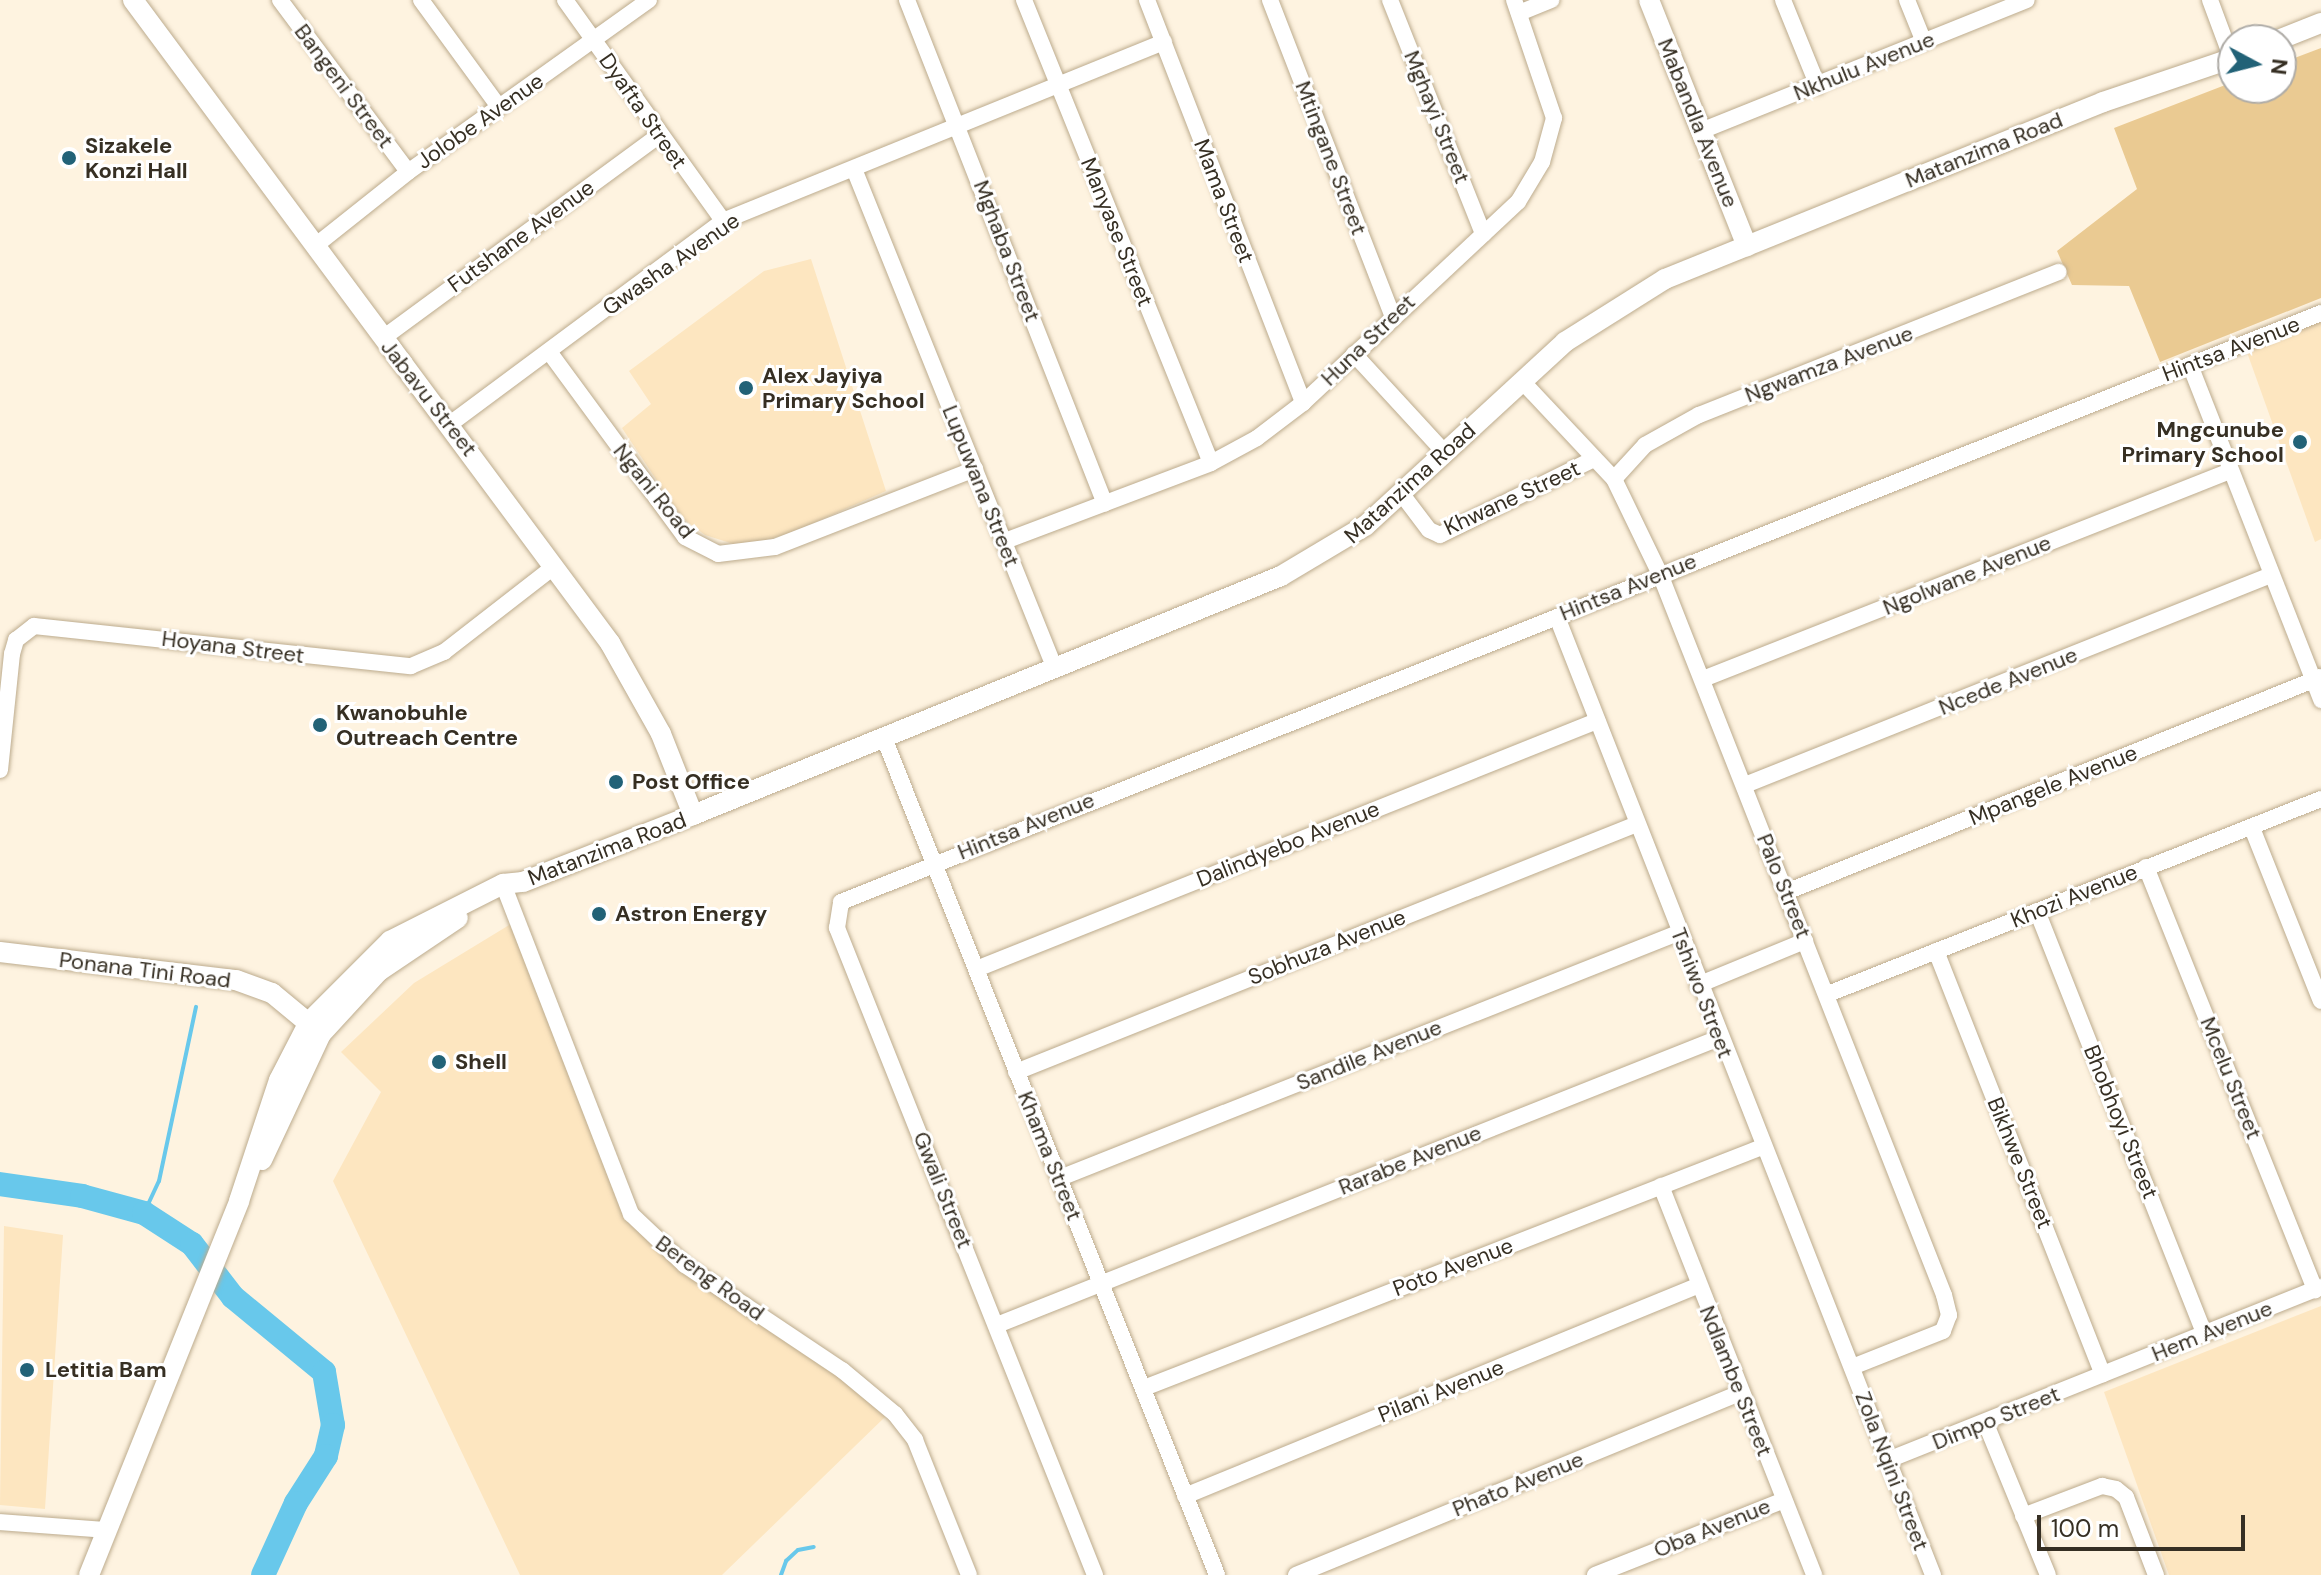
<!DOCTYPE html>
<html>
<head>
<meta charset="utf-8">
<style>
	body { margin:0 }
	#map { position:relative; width:2321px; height:1575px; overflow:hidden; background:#fef3e0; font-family:"DM Sans",sans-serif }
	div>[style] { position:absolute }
	.built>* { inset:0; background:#fde6c0 }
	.green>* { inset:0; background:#eaca92 }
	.stream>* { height:4px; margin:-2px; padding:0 2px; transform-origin:2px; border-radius:2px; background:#68c8eb }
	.river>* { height:24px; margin:-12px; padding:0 12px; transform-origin:12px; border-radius:12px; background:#68c8eb }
	.roads { filter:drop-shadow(0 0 2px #bcab8d) drop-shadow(0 0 2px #bcab8d) }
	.minor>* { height:16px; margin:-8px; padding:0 8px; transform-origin:8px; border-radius:8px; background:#fff }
	.tertiary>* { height:20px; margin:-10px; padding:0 10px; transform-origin:10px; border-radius:10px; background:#fff }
	.dots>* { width:22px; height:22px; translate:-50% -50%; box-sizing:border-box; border:4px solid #fff; border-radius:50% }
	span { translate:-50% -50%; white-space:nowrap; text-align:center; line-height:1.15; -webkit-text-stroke:6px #fff; paint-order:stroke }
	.street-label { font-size:22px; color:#362f23 }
	.poi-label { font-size:22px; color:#362f23; font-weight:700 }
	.left { translate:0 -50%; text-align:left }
	.right { translate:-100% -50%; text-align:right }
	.north { position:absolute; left:2217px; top:24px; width:80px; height:80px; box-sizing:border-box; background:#fff; border:2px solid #afaca7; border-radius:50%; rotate:97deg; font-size:22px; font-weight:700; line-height:32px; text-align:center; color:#362f23 }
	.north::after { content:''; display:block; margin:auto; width:28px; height:36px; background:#226277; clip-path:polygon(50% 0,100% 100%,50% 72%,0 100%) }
	.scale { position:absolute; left:2037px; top:1515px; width:208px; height:36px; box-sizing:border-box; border:4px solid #362f23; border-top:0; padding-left:10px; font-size:24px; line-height:28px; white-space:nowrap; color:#362f23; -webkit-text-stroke:6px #fff; paint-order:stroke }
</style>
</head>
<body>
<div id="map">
	<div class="built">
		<i style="clip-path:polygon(811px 259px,886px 491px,793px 532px,743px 547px,705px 535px,681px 517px,622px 428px,651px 404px,629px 371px,764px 271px)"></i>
		<i style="clip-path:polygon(2321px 313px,2321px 539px,2315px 542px,2244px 344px)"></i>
		<i style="clip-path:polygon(514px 922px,629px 1219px,838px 1374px,885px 1417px,722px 1575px,520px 1575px,333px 1181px,381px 1092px,341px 1052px,414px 983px)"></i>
		<i style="clip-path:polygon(4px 1226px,63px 1235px,45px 1509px,0 1505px)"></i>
		<i style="clip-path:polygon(2321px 1306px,2321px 1575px,2169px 1575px,2104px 1392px)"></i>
	</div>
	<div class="green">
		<i style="clip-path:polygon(2321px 48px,2321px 298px,2160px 362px,2129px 286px,2072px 285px,2057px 251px,2137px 189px,2114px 128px,2233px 82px,2233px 88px,2281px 88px,2281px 63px)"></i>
	</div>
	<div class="stream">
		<i style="left:144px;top:1213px;width:35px;rotate:-65deg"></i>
		<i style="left:159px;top:1181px;width:178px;rotate:-78deg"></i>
		<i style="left:781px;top:1575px;width:15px;rotate:-70deg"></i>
		<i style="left:786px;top:1561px;width:16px;rotate:-43deg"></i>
		<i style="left:798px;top:1550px;width:16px;rotate:-11deg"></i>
	</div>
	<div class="river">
		<i style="left:0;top:1184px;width:83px;rotate:8.3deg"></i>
		<i style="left:82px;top:1196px;width:64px;rotate:15.3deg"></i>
		<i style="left:144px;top:1213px;width:57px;rotate:32.9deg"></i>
		<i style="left:192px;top:1244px;width:67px;rotate:52.3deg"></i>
		<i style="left:233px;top:1297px;width:118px;rotate:39.5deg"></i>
		<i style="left:324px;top:1372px;width:54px;rotate:80.4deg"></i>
		<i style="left:333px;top:1425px;width:32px;rotate:103deg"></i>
		<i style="left:326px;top:1456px;width:56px;rotate:122.6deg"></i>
		<i style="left:296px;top:1503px;width:79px;rotate:114.6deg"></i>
	</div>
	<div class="roads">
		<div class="minor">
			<i style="left:280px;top:0;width:214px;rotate:53.3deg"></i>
			<i style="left:421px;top:0;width:132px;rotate:53.9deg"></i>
			<i style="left:565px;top:0;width:272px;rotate:54.4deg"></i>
			<i style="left:907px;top:0;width:541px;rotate:68.55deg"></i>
			<i style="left:1024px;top:0;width:499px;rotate:68deg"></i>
			<i style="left:1147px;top:0;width:432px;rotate:68.8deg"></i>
			<i style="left:1270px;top:0;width:338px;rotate:68.8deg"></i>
			<i style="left:1390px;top:0;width:252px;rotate:68.3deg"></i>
			<i style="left:1783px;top:0;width:93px;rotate:67.9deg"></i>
			<i style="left:1907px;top:0;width:45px;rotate:68deg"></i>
			<i style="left:2210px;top:0;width:63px;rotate:69.6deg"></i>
			<i style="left:1519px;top:13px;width:35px;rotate:-22deg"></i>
			<i style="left:1701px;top:131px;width:351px;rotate:-21.9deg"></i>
			<i style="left:854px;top:169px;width:539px;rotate:68.1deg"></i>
			<i style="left:315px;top:246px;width:119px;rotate:-38.5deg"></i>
			<i style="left:408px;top:172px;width:296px;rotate:-35.5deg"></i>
			<i style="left:383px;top:338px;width:343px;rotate:-36.3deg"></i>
			<i style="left:550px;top:353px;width:228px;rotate:53.7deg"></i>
			<i style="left:685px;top:537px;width:37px;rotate:27deg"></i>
			<i style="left:718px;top:554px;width:57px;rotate:-7deg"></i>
			<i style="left:775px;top:547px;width:215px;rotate:-21.3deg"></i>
			<i style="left:1354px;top:354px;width:134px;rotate:47.4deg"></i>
			<i style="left:2190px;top:365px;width:360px;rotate:68.6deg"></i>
			<i style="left:1522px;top:381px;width:134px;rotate:46.8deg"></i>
			<i style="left:1614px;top:479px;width:106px;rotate:64.2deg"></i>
			<i style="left:1660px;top:574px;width:775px;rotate:68.5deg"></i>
			<i style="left:1944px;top:1295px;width:21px;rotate:76deg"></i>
			<i style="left:1949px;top:1315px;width:17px;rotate:111deg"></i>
			<i style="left:1943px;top:1331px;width:98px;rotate:158.4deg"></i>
			<i style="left:450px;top:424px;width:340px;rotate:-36.6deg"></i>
			<i style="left:723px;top:221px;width:476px;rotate:-22.1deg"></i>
			<i style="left:1614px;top:479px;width:46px;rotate:-47.6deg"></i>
			<i style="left:1645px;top:445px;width:62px;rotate:-29.1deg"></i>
			<i style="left:1699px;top:415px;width:387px;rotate:-21.7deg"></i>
			<i style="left:1401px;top:493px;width:46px;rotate:52.9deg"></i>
			<i style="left:1429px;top:530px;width:12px;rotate:24deg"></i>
			<i style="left:1440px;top:535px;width:172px;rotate:-26.3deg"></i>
			<i style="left:1005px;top:541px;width:220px;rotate:-20.7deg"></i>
			<i style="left:1211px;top:463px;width:52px;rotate:-28.5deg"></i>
			<i style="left:1257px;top:438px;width:58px;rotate:-37.3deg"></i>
			<i style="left:1303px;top:403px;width:294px;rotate:-43.1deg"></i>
			<i style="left:1518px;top:202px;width:47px;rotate:-59deg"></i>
			<i style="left:1542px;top:162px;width:46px;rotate:-74.7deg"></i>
			<i style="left:1554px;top:118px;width:125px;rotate:-108.7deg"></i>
			<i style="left:1557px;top:617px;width:1029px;rotate:68.57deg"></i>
			<i style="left:1703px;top:679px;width:567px;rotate:-21.54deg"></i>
			<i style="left:884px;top:738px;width:901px;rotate:68.3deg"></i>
			<i style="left:0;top:770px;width:117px;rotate:-84.1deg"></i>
			<i style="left:12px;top:654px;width:15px;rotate:-74deg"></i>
			<i style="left:16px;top:640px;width:23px;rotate:-38deg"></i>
			<i style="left:34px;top:626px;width:379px;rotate:6.1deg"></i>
			<i style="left:411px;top:666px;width:36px;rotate:-23deg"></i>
			<i style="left:444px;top:652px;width:140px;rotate:-37.8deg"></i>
			<i style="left:1745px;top:785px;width:566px;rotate:-21.76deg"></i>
			<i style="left:2252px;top:828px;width:186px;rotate:68.3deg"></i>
			<i style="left:2146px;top:867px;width:456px;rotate:68.2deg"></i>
			<i style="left:503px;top:884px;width:354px;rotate:68.8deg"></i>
			<i style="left:631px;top:1214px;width:74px;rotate:43.4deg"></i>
			<i style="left:685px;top:1265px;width:189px;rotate:33.8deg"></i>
			<i style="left:842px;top:1370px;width:69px;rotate:39.7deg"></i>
			<i style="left:895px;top:1414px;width:33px;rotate:52deg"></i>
			<i style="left:915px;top:1440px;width:145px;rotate:68.2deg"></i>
			<i style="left:1786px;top:892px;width:577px;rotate:-21.89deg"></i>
			<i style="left:2037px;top:911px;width:454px;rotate:68.4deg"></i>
			<i style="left:1936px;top:951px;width:455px;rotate:68.5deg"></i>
			<i style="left:979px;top:968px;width:666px;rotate:-21.79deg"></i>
			<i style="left:1698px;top:985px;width:116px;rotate:-22.4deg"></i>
			<i style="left:1828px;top:994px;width:530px;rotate:-21.58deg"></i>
			<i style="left:1016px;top:1072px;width:669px;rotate:-21.77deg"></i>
			<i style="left:1060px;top:1178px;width:665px;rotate:-21.63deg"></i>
			<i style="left:1661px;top:1186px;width:418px;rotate:68.5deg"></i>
			<i style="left:997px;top:1325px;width:777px;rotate:-21.68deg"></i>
			<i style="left:1144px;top:1388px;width:663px;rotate:-21.3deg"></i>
			<i style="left:1986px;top:1424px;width:163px;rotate:67.7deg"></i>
			<i style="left:1888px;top:1460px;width:466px;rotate:-21.8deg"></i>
			<i style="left:1185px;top:1496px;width:553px;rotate:-22.3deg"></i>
			<i style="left:2023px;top:1516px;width:85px;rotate:-20.8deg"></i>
			<i style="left:2102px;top:1486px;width:14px;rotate:12deg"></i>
			<i style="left:2116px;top:1489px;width:13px;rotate:39deg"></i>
			<i style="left:2126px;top:1497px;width:84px;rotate:69deg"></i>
			<i style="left:0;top:1522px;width:107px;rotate:4.3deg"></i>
			<i style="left:1095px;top:1575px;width:697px;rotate:-111.74deg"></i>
			<i style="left:837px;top:928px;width:26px;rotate:-81deg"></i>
			<i style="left:841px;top:902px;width:1593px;rotate:-21.7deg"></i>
			<i style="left:1296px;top:1575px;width:480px;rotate:-22.3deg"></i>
			<i style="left:1595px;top:1575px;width:203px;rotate:-21.6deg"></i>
		</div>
		<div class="tertiary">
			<i style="left:133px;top:0;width:801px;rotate:53.43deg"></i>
			<i style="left:610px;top:643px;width:104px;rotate:60.7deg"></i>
			<i style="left:661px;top:734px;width:87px;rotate:68.4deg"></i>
			<i style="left:1649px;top:0;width:265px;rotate:68.3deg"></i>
			<i style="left:2278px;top:40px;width:46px;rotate:-21.6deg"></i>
			<i style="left:0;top:952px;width:238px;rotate:6.8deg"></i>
			<i style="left:236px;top:980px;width:38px;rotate:20deg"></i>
			<i style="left:272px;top:993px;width:60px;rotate:39.6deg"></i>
			<i style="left:262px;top:1160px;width:139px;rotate:-64.9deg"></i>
			<i style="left:321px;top:1034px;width:86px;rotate:-47.4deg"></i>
			<i style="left:379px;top:971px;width:95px;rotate:-33.9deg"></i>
			<i style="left:89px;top:1575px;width:403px;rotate:-68.1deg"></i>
			<i style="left:239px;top:1201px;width:127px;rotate:-71.7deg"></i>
			<i style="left:279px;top:1080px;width:65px;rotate:-62.7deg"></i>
			<i style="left:309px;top:1022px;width:115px;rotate:-45deg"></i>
			<i style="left:390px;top:941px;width:127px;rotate:-26.8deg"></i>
			<i style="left:503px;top:884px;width:20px;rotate:-6deg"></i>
			<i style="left:523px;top:882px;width:183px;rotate:-21.5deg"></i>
			<i style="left:693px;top:815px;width:635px;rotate:-22.12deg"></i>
			<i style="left:1281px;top:576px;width:98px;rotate:-30.8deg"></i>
			<i style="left:1365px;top:526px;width:272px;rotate:-42.6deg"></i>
			<i style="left:1565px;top:342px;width:118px;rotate:-32.2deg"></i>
			<i style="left:1665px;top:279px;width:472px;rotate:-22deg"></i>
			<i style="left:2103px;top:102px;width:137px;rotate:-18.7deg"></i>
		</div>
	</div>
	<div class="dots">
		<i style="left:69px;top:158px;background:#226277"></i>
		<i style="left:746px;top:388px;background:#226277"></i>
		<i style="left:2300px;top:442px;background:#226277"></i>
		<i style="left:320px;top:725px;background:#226277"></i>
		<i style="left:616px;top:782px;background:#226277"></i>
		<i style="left:599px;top:914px;background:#226277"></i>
		<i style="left:439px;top:1062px;background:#226277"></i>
		<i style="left:27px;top:1370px;background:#226277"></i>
	</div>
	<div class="street-label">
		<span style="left:1864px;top:66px;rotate:-22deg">Nkhulu Avenue</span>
		<span style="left:344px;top:86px;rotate:53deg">Bangeni Street</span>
		<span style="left:643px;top:111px;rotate:55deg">Dyafta Street</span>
		<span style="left:1437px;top:117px;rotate:68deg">Mghayi Street</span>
		<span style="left:480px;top:121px;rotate:-35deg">Jolobe Avenue</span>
		<span style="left:1698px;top:123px;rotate:68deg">Mabandla Avenue</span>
		<span style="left:1984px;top:150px;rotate:-22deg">Matanzima Road</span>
		<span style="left:1331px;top:158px;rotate:69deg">Mtingane Street</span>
		<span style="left:1224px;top:201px;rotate:69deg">Mama Street</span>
		<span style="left:1117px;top:232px;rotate:68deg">Manyase Street</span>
		<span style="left:521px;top:236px;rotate:-36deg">Futshane Avenue</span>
		<span style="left:1007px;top:251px;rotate:69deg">Mghaba Street</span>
		<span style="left:671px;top:264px;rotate:-35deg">Gwasha Avenue</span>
		<span style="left:1368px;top:340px;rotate:-44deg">Huna Street</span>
		<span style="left:2231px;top:349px;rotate:-21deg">Hintsa Avenue</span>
		<span style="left:1829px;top:364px;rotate:-21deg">Ngwamza Avenue</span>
		<span style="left:429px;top:398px;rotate:52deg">Jabavu Street</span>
		<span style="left:1410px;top:483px;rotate:-42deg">Matanzima Road</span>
		<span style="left:981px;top:486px;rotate:68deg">Lupuwana Street</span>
		<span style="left:654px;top:491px;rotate:51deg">Ngani Road</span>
		<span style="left:1512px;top:498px;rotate:-25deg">Khwane Street</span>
		<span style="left:1967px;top:575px;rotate:-22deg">Ngolwane Avenue</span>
		<span style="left:1628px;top:587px;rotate:-22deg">Hintsa Avenue</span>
		<span style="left:233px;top:647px;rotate:7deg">Hoyana Street</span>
		<span style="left:2008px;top:681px;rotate:-22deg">Ncede Avenue</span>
		<span style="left:2053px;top:785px;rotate:-22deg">Mpangele Avenue</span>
		<span style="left:1026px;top:826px;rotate:-22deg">Hintsa Avenue</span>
		<span style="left:1288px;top:844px;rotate:-22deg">Dalindyebo Avenue</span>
		<span style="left:607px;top:849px;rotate:-21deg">Matanzima Road</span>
		<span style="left:1784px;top:886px;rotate:68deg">Palo Street</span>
		<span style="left:2074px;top:896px;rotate:-22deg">Khozi Avenue</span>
		<span style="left:1327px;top:947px;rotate:-22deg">Sobhuza Avenue</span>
		<span style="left:145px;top:970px;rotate:7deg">Ponana Tini Road</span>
		<span style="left:1702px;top:993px;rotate:69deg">Tshiwo Street</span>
		<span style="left:1369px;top:1055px;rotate:-22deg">Sandile Avenue</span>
		<span style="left:2231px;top:1078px;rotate:68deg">Mcelu Street</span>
		<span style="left:2121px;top:1122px;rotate:68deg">Bhobhoyi Street</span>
		<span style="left:1050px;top:1156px;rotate:68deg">Khama Street</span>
		<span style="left:1410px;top:1160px;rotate:-22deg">Rarabe Avenue</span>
		<span style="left:2020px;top:1163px;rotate:68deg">Bikhwe Street</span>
		<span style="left:943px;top:1190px;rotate:68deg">Gwali Street</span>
		<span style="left:1453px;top:1267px;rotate:-21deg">Poto Avenue</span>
		<span style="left:710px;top:1278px;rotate:36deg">Bereng Road</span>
		<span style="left:2212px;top:1331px;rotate:-22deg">Hem Avenue</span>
		<span style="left:1736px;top:1381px;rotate:68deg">Ndlambe Street</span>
		<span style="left:1441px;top:1391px;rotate:-22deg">Pilani Avenue</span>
		<span style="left:1996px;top:1418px;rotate:-22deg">Dimpo Street</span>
		<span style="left:1892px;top:1471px;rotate:69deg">Zola Nqini Street</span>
		<span style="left:1518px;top:1484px;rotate:-22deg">Phato Avenue</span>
		<span style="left:1712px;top:1528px;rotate:-22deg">Oba Avenue</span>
	</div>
	<div class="poi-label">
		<span class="left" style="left:85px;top:158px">Sizakele<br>Konzi Hall</span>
		<span class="left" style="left:762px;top:388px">Alex Jayiya<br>Primary School</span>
		<span class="right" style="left:2284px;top:442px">Mngcunube<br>Primary School</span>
		<span class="left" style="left:336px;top:725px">Kwanobuhle<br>Outreach Centre</span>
		<span class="left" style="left:632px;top:782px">Post Office</span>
		<span class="left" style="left:615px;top:914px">Astron Energy</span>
		<span class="left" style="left:455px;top:1062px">Shell</span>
		<span class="left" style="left:45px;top:1370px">Letitia Bam</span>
	</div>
	<div class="north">N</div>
	<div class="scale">100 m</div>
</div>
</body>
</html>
